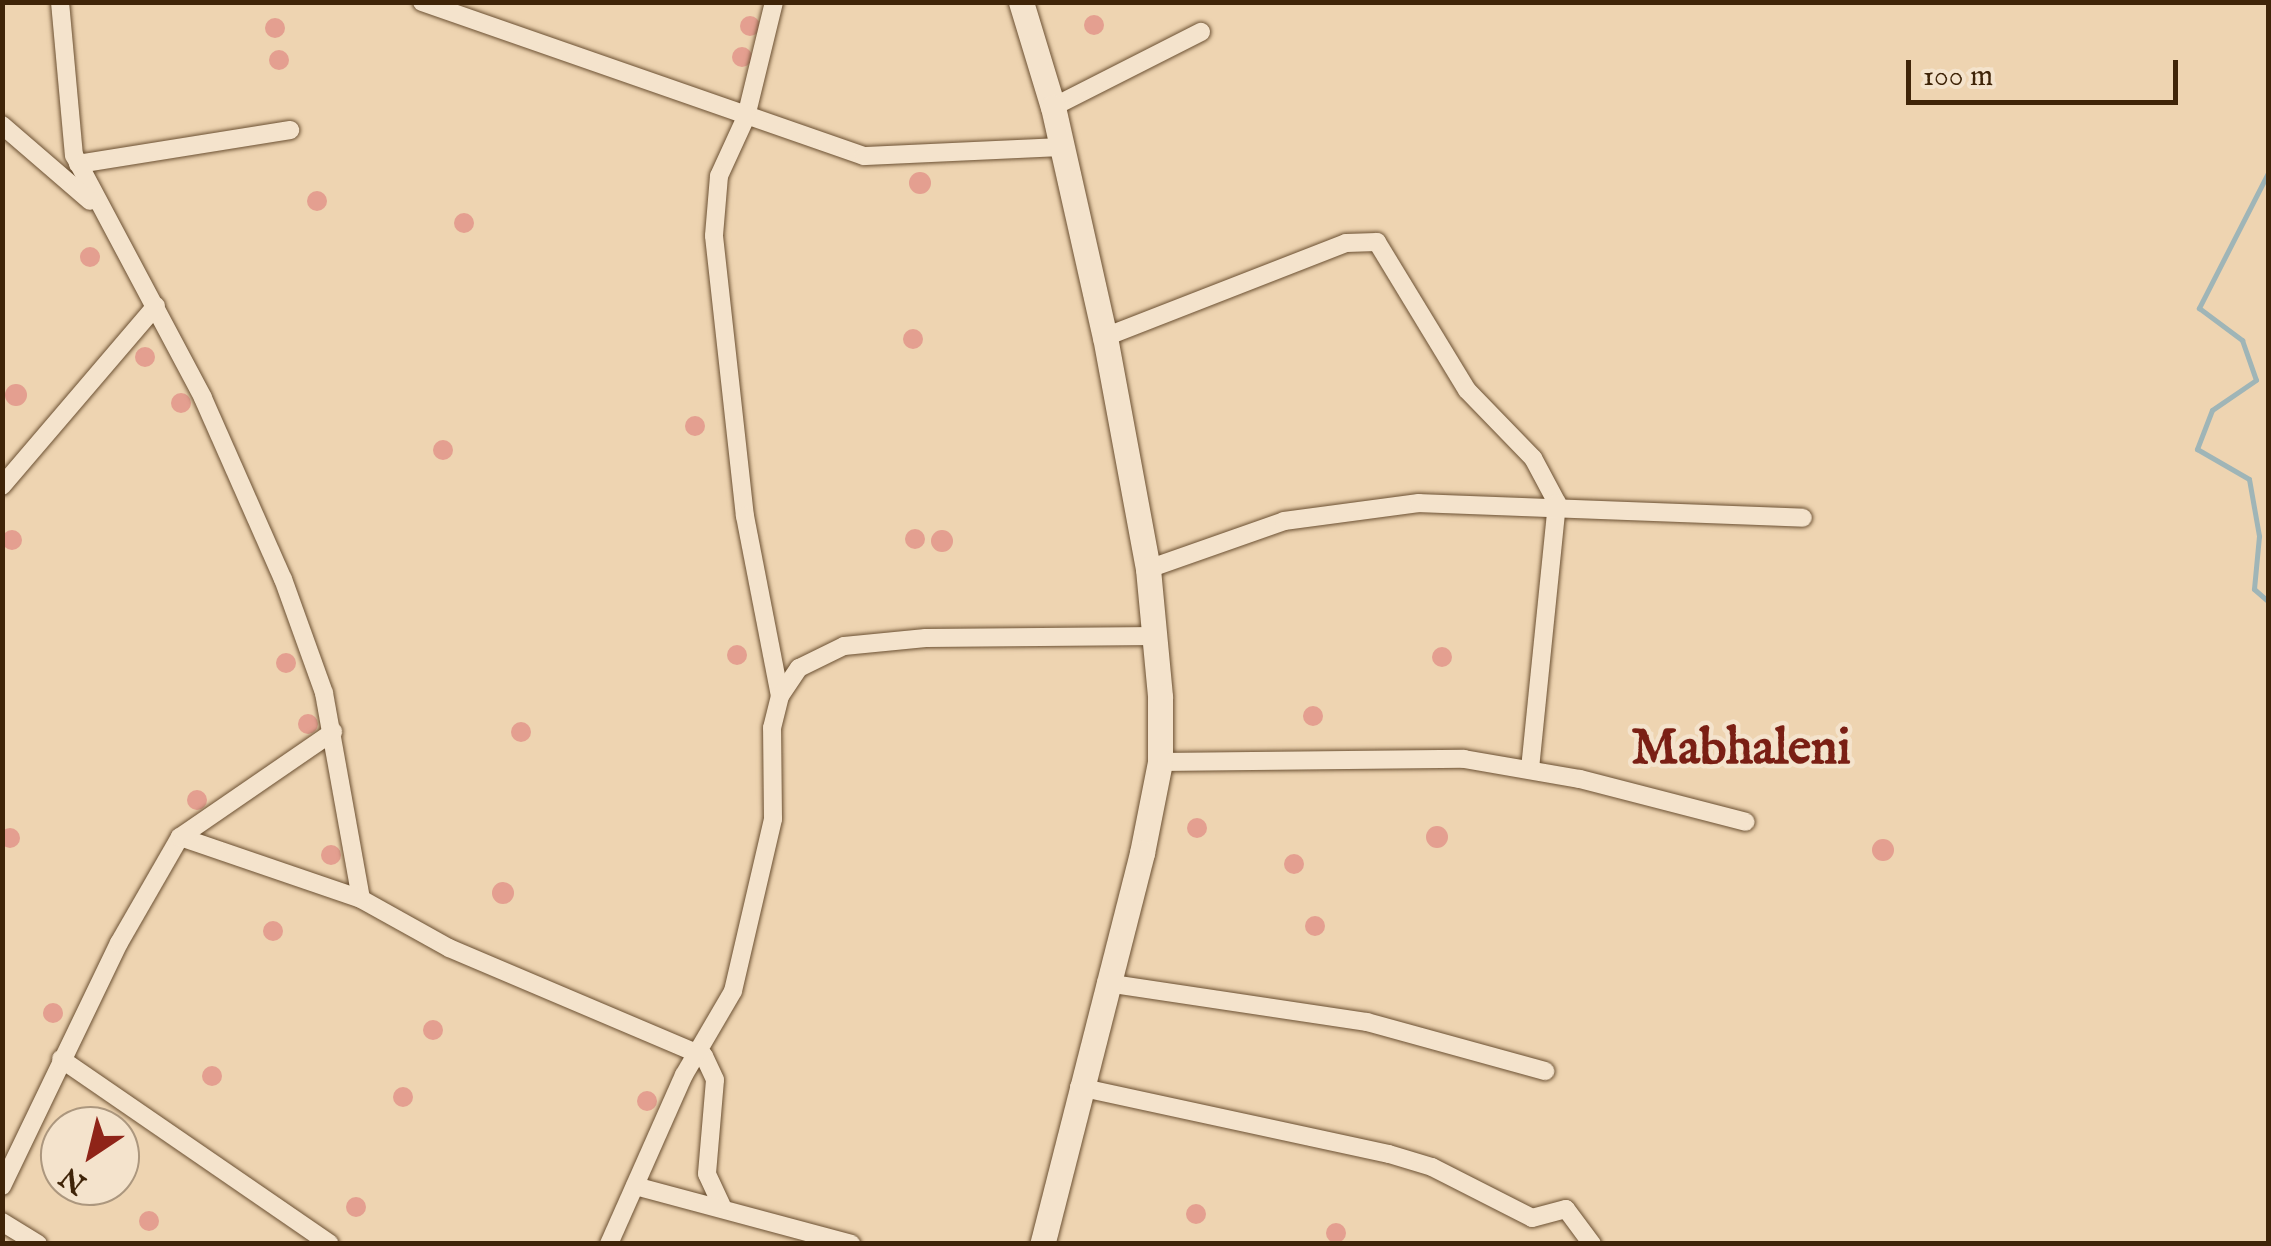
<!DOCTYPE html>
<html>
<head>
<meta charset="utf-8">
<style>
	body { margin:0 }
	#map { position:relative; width:2271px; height:1246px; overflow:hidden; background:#eed4b1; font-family:"IM FELL English",serif }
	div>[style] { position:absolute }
	.stream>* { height:5px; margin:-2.5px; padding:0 2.5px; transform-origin:2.5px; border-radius:2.5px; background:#9fb5b7 }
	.building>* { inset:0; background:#e49f90 }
	.round { border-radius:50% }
	.roads { filter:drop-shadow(0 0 2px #6b5032) drop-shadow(0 0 2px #6b5032) }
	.street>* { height:18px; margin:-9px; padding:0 9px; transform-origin:9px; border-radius:9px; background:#f4e3cc }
	.secondary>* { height:25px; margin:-12.5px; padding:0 12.5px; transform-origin:12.5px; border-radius:12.5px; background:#f4e3cc }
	span { translate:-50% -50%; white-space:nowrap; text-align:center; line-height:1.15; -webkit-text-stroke:9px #f4e3cc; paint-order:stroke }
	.district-label { font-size:50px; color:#7a1f14; font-weight:700 }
	.frame { position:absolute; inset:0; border:5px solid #3f2408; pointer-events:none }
	.north { position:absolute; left:40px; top:1106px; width:100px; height:100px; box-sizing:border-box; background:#f4e3cc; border:2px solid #ac977e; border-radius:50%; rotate:215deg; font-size:28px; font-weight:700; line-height:40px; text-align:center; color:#3f2408 }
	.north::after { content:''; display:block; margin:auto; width:35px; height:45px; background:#8f2418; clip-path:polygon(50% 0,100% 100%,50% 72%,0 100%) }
	.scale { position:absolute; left:1906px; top:60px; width:272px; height:45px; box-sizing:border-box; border:5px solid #3f2408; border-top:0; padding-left:12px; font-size:30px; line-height:35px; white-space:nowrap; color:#3f2408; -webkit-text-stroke:8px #f4e3cc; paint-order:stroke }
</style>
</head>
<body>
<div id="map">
	<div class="stream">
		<i style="left:2268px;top:173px;width:152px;rotate:117.1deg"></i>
		<i style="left:2199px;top:308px;width:54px;rotate:36.7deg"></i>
		<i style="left:2242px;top:340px;width:42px;rotate:70.7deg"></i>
		<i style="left:2256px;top:380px;width:53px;rotate:145.7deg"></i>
		<i style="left:2212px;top:410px;width:42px;rotate:111deg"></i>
		<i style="left:2197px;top:449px;width:60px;rotate:30deg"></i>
		<i style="left:2249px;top:479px;width:58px;rotate:80deg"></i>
		<i style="left:2259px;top:536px;width:53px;rotate:95.4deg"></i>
		<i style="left:2254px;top:589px;width:18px;rotate:41deg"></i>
	</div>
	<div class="building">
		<i class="round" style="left:1084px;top:15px;width:20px;height:20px"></i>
		<i class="round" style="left:740px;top:16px;width:20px;height:20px"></i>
		<i class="round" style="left:265px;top:18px;width:20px;height:20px"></i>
		<i class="round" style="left:732px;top:47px;width:20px;height:20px"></i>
		<i class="round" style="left:269px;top:50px;width:20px;height:20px"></i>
		<i class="round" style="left:909px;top:172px;width:22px;height:22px"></i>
		<i class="round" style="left:307px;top:191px;width:20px;height:20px"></i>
		<i class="round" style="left:454px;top:213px;width:20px;height:20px"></i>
		<i class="round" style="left:80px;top:247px;width:20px;height:20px"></i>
		<i class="round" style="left:903px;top:329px;width:20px;height:20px"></i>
		<i class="round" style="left:135px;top:347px;width:20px;height:20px"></i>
		<i class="round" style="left:5px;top:384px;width:22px;height:22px"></i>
		<i class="round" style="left:171px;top:393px;width:20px;height:20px"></i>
		<i class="round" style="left:685px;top:416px;width:20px;height:20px"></i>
		<i class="round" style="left:433px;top:440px;width:20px;height:20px"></i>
		<i class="round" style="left:905px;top:529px;width:20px;height:20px"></i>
		<i class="round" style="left:2px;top:530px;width:20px;height:20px"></i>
		<i class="round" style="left:931px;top:530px;width:22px;height:22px"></i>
		<i class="round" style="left:727px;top:645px;width:20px;height:20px"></i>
		<i class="round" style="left:1432px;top:647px;width:20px;height:20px"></i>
		<i class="round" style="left:276px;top:653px;width:20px;height:20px"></i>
		<i class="round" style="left:1303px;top:706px;width:20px;height:20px"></i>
		<i class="round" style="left:298px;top:714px;width:20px;height:20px"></i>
		<i class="round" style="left:511px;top:722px;width:20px;height:20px"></i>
		<i class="round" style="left:187px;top:790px;width:20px;height:20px"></i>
		<i class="round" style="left:1187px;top:818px;width:20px;height:20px"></i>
		<i class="round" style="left:1426px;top:826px;width:22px;height:22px"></i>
		<i class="round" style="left:0;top:828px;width:20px;height:20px"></i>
		<i class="round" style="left:1872px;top:839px;width:22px;height:22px"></i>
		<i class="round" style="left:321px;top:845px;width:20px;height:20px"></i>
		<i class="round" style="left:1284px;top:854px;width:20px;height:20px"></i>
		<i class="round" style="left:492px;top:882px;width:22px;height:22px"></i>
		<i class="round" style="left:1305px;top:916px;width:20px;height:20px"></i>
		<i class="round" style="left:263px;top:921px;width:20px;height:20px"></i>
		<i class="round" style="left:43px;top:1003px;width:20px;height:20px"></i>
		<i class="round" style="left:423px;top:1020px;width:20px;height:20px"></i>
		<i class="round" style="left:202px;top:1066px;width:20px;height:20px"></i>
		<i class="round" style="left:393px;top:1087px;width:20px;height:20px"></i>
		<i class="round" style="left:637px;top:1091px;width:20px;height:20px"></i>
		<i class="round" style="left:346px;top:1197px;width:20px;height:20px"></i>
		<i class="round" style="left:1186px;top:1204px;width:20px;height:20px"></i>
		<i class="round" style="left:139px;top:1211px;width:20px;height:20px"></i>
		<i class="round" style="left:1326px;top:1223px;width:20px;height:20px"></i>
	</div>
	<div class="roads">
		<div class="street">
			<i style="left:60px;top:2px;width:154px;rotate:84.8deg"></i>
			<i style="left:74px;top:155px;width:275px;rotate:62deg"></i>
			<i style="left:203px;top:398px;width:198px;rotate:66.2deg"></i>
			<i style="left:283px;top:579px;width:121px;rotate:70.2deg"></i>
			<i style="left:324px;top:693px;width:209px;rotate:79.8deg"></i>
			<i style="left:361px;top:899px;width:101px;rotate:29.1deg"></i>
			<i style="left:449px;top:948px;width:277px;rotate:23deg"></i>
			<i style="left:704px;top:1056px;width:26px;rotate:65deg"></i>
			<i style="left:715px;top:1080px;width:94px;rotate:94.9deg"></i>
			<i style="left:707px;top:1174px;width:35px;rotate:65deg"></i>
			<i style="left:422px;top:2px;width:468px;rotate:19.2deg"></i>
			<i style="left:864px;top:156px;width:199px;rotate:-2.6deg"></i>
			<i style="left:774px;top:2px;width:118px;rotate:103.7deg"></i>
			<i style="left:746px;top:117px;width:65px;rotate:114.6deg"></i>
			<i style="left:719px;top:176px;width:60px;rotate:94.8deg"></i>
			<i style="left:714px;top:236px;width:282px;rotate:83.7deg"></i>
			<i style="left:745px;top:516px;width:183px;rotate:79deg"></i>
			<i style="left:1053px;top:107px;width:166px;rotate:-26.9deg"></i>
			<i style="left:2px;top:125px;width:116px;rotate:40.8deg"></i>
			<i style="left:78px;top:164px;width:215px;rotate:-9.1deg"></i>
			<i style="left:1105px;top:337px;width:259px;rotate:-21.3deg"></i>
			<i style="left:1346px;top:243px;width:31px;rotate:-2deg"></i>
			<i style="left:1377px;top:242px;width:173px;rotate:58.7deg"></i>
			<i style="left:1467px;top:390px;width:95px;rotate:45.9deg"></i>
			<i style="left:1533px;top:458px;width:51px;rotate:61.9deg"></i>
			<i style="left:1557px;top:503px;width:267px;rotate:95.8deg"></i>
			<i style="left:2px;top:486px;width:237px;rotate:-49.5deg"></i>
			<i style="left:1148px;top:569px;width:144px;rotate:-19.4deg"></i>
			<i style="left:1284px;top:521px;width:136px;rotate:-7.6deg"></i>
			<i style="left:1419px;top:503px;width:384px;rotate:2.2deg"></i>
			<i style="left:1160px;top:762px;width:304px;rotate:-0.6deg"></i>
			<i style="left:1464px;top:759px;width:118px;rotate:9.8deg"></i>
			<i style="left:1580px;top:779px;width:171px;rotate:14.5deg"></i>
			<i style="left:180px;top:837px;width:191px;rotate:18.9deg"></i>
			<i style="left:1106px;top:983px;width:264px;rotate:8.5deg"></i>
			<i style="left:1367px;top:1022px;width:185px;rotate:15.4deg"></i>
			<i style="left:61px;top:1059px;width:326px;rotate:34.5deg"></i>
			<i style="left:1079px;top:1087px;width:317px;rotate:12.2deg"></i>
			<i style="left:1389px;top:1154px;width:45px;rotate:16.8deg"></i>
			<i style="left:1432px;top:1167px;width:112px;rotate:27deg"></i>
			<i style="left:1532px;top:1218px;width:35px;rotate:-15deg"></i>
			<i style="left:1566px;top:1209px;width:44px;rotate:53.4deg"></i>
			<i style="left:2px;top:1186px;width:270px;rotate:-64.3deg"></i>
			<i style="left:119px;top:943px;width:122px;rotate:-60.1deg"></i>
			<i style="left:180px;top:837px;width:186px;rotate:-34.5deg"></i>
			<i style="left:635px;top:1186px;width:224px;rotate:15deg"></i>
			<i style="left:2px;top:1222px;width:42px;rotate:31.4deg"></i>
			<i style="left:609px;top:1244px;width:185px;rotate:-66.1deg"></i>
			<i style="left:684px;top:1075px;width:97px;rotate:-59.7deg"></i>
			<i style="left:733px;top:991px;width:177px;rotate:-76.9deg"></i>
			<i style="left:773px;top:819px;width:91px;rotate:-90.6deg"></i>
			<i style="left:772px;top:728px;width:33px;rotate:-76deg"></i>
			<i style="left:780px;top:696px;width:34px;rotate:-56deg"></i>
			<i style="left:799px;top:668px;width:50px;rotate:-26.1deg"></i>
			<i style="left:844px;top:646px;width:82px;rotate:-5.6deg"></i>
			<i style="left:926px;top:638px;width:230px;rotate:-0.5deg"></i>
		</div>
		<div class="secondary">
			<i style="left:1021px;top:2px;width:110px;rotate:73.1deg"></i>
			<i style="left:1053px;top:107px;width:236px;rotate:77.3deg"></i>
			<i style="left:1105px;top:337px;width:236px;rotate:79.5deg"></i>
			<i style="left:1148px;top:569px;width:129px;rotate:84.6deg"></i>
			<i style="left:1160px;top:697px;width:65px;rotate:90deg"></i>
			<i style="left:1160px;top:762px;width:93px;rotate:101.2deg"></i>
			<i style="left:1142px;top:853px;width:404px;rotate:104.3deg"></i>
		</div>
	</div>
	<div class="district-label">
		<span style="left:1741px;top:750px">Mabhaleni</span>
	</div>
	<div class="frame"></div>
	<div class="north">N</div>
	<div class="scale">100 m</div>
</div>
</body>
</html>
